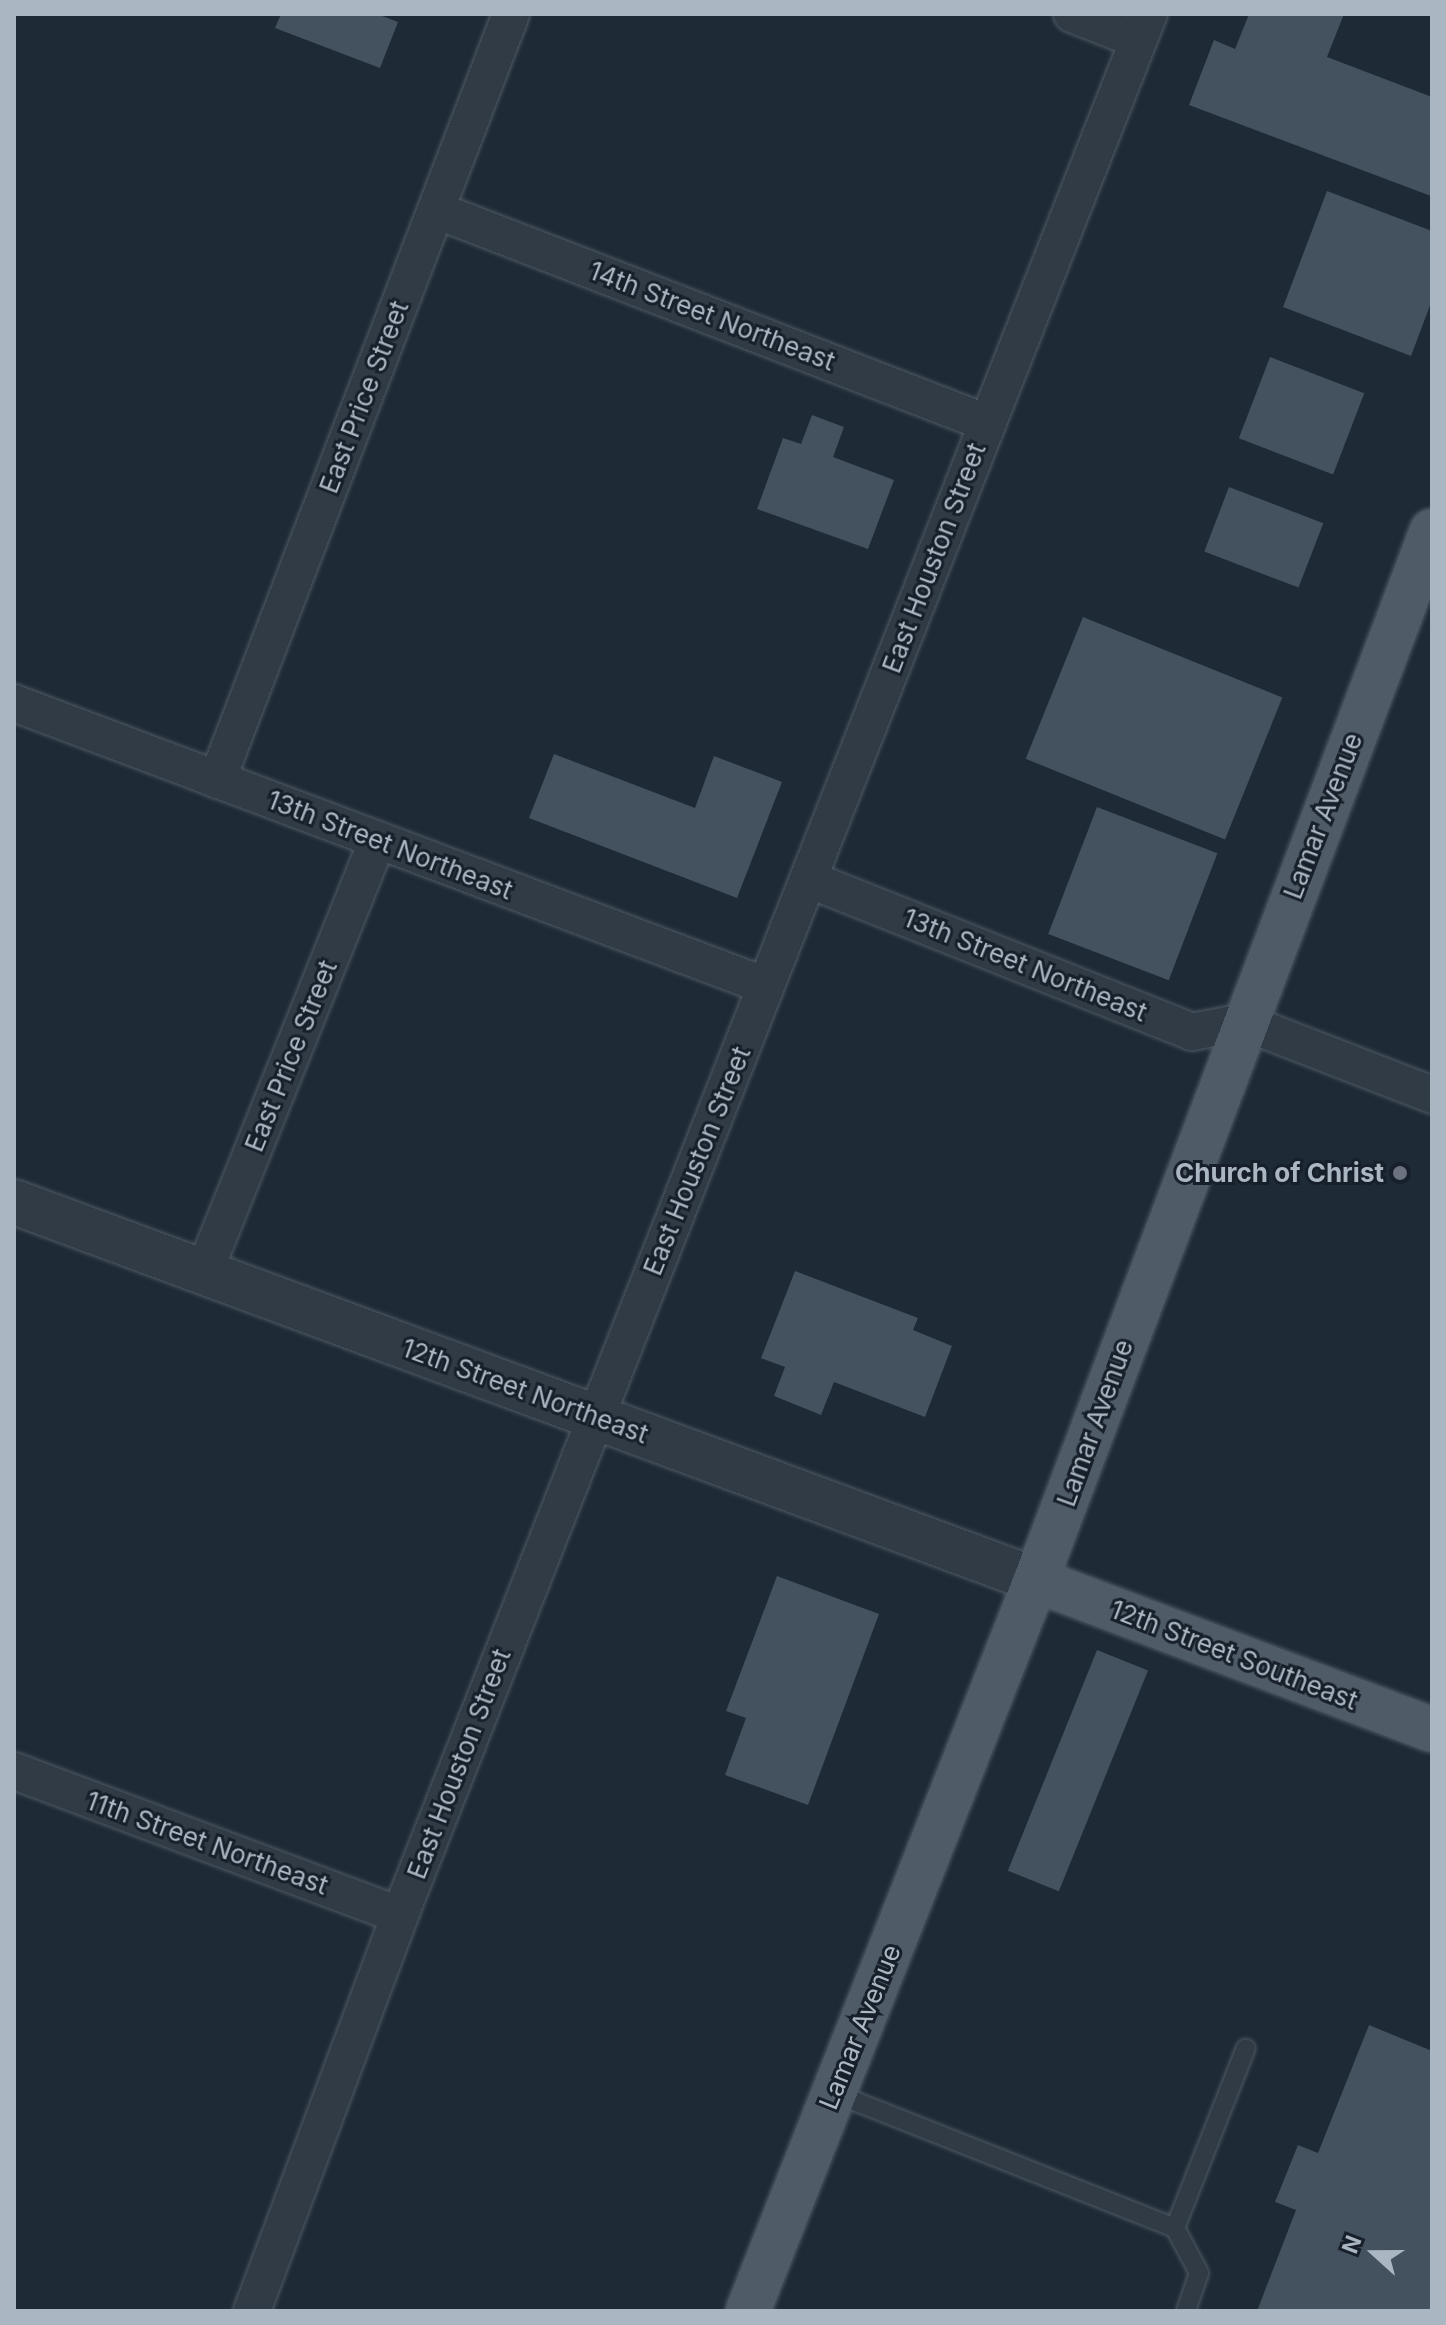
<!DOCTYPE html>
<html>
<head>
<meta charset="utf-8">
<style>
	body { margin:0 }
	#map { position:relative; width:1446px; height:2325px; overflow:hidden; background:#1e2a35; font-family:Inter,sans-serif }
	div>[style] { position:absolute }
	.building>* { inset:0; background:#44515f; transform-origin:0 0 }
	.roads { filter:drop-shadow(0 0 2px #4f5964) drop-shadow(0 0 2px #4f5964) }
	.service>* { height:18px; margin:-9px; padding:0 9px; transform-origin:9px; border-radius:9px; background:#313b46 }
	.minor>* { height:36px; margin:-18px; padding:0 18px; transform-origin:18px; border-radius:18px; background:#313b46 }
	.tertiary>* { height:44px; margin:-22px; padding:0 22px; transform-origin:22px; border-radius:22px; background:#313b46 }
	.primary>* { height:44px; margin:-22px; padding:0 22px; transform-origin:22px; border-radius:22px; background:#4f5b66 }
	.dots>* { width:22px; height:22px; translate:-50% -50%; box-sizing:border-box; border:4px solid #17202a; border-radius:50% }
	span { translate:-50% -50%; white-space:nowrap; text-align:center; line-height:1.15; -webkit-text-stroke:6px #17202a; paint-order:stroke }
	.street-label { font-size:26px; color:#abb6c3 }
	.poi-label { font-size:26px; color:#abb6c3; font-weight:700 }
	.right { translate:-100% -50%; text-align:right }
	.frame { position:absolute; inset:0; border:16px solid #abb6c3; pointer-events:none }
	.north { position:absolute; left:1334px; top:2213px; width:80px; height:80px; -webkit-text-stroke:6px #17202a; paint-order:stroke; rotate:291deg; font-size:22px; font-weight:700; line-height:32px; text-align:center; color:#abb6c3 }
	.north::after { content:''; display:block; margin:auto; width:28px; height:36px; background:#abb6c3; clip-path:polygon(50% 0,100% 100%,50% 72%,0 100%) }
</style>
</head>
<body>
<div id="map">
	<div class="building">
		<i style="clip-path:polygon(281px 14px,377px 14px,398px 22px,380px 68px,275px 28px)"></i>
		<i style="clip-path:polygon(1249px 14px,1344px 14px,1327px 57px,1432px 97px,1431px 196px,1189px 105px,1214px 40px,1235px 49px)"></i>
		<i style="clip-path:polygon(1327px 191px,1432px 231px,1432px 300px,1411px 356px,1283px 307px)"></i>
		<i style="left:1270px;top:357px;width:101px;height:87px;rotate:21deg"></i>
		<i style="clip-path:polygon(812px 415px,844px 427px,833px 457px,894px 480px,868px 549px,757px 509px,783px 438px,801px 444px)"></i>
		<i style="left:1229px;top:487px;width:101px;height:69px;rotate:21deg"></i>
		<i style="left:1083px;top:617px;width:215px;height:153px;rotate:22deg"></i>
		<i style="clip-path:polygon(554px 754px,695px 808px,714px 756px,782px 782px,737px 898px,529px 818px)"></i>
		<i style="left:1097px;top:807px;width:129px;height:136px;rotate:21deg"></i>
		<i style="clip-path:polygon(795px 1271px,918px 1318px,913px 1330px,952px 1346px,925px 1417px,834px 1382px,821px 1415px,774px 1396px,785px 1367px,761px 1358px)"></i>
		<i style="clip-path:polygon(777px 1576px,879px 1614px,808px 1805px,725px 1775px,746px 1718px,726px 1711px)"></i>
		<i style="left:1097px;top:1650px;width:55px;height:238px;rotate:22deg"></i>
		<i style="clip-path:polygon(1369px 2025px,1432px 2051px,1432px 2311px,1257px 2311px,1296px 2210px,1275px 2202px,1298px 2145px,1318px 2153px)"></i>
	</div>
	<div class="roads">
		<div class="service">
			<i style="left:834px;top:2093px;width:367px;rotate:21.6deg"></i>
			<i style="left:1175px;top:2228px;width:51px;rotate:61.9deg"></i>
			<i style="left:1199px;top:2273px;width:40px;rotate:108.9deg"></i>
			<i style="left:1175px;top:2228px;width:193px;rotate:-68.5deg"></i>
		</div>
		<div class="minor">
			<i style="left:1072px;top:14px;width:71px;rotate:21.5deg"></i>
			<i style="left:436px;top:210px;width:591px;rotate:21.14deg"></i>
			<i style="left:14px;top:703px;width:803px;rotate:20.62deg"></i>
			<i style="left:217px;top:780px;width:820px;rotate:-69deg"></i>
			<i style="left:808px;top:879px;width:413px;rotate:21.7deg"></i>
			<i style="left:1192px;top:1032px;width:53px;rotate:-10.9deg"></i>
			<i style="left:1244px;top:1022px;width:202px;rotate:21.2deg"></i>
			<i style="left:204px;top:1272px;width:466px;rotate:-68.1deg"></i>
			<i style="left:14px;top:1771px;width:412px;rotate:20.5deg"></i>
			<i style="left:252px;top:2311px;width:423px;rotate:-69.5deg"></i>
			<i style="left:400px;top:1915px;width:2043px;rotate:-68.5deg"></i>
		</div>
		<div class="tertiary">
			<i style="left:14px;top:1202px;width:1090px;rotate:20.3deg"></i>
		</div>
		<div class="primary">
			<i style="left:1036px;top:1580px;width:423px;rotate:20.7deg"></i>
			<i style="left:748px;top:2311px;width:786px;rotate:-68.5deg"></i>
			<i style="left:1036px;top:1580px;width:1121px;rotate:-69.32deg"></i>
		</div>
	</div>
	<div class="dots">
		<i style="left:1400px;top:1173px;background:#6b7280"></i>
	</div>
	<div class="street-label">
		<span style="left:712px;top:316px;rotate:21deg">14th Street Northeast</span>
		<span style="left:364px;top:397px;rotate:-69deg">East Price Street</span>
		<span style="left:934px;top:558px;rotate:-69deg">East Houston Street</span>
		<span style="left:1323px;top:816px;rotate:-69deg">Lamar Avenue</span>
		<span style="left:390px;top:845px;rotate:21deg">13th Street Northeast</span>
		<span style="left:1025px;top:965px;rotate:22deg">13th Street Northeast</span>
		<span style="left:291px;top:1056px;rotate:-68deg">East Price Street</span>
		<span style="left:697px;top:1161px;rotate:-68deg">East Houston Street</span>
		<span style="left:525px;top:1391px;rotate:20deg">12th Street Northeast</span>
		<span style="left:1095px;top:1423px;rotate:-70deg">Lamar Avenue</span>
		<span style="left:1234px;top:1655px;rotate:21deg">12th Street Southeast</span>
		<span style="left:459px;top:1764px;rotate:-69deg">East Houston Street</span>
		<span style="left:207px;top:1843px;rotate:20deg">11th Street Northeast</span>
		<span style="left:860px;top:2027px;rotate:-68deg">Lamar Avenue</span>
	</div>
	<div class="poi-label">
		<span class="right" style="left:1384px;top:1173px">Church of Christ</span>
	</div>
	<div class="frame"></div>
	<div class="north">N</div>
</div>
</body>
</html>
